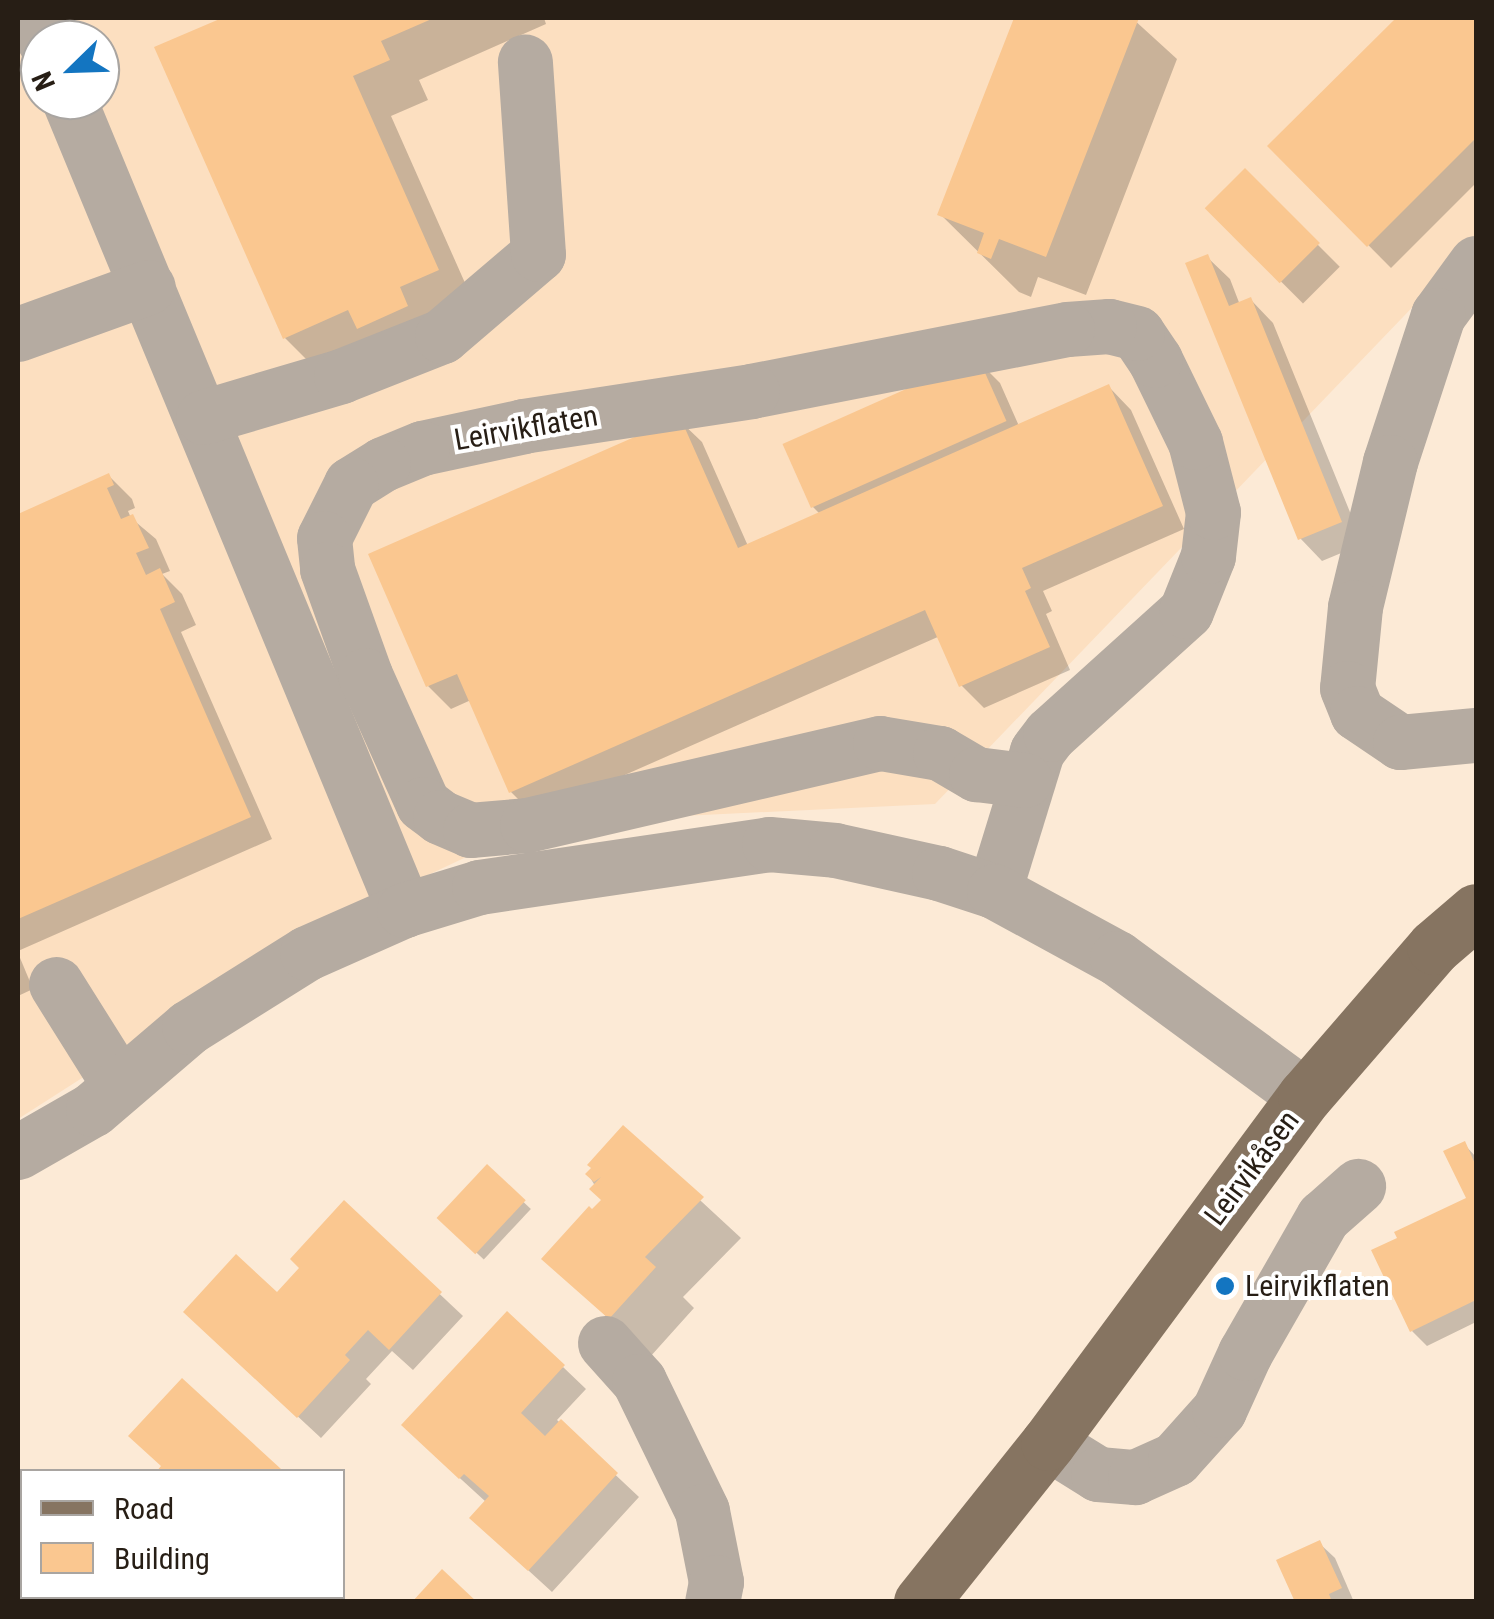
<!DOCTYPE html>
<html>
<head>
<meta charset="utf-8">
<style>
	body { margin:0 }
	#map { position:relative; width:1494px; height:1619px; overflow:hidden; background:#fcead6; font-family:"Roboto Condensed",sans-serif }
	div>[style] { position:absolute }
	.built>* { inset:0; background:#fcdfc0 }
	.shadow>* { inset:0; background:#0003; transform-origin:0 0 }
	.building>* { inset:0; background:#fac790; transform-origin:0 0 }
	.minor>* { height:55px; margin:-27.5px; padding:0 27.5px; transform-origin:27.5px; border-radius:27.5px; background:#b5aba1 }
	.major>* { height:55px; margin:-27.5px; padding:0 27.5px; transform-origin:27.5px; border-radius:27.5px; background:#867461 }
	.dots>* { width:28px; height:28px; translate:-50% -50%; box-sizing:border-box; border:5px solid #fff; border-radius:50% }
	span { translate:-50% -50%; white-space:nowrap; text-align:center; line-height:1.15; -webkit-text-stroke:8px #fff; paint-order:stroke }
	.street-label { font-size:30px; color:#271e15 }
	.poi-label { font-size:30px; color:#271e15 }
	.left { translate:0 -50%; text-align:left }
	.frame { position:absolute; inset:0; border:20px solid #271e15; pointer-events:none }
	.legend { position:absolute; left:20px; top:1469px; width:325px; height:130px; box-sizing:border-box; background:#fff; border:2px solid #a9a5a1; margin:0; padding:12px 18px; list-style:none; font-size:30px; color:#271e15 }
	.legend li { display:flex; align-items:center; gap:20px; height:50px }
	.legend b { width:50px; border:2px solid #a9a5a1 }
	.north { position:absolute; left:20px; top:20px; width:100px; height:100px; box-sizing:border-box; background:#fff; border:2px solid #a9a5a1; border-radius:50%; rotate:247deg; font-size:28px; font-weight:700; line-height:40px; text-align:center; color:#271e15 }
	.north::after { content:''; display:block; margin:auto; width:35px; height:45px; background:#1375c1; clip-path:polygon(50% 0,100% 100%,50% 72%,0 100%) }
</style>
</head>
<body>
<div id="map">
	<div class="built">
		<i style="clip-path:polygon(evenodd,18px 18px,1476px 18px,1476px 241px,935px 804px,682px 816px,498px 842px,318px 927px,18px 1119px,18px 18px,40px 40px,100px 40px,100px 100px,40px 100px,40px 40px)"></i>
	</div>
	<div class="shadow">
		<i style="clip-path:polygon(228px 18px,544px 18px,546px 24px,419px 80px,428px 100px,391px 116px,477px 310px,324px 377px,285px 338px,158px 48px)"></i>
		<i style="clip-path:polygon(1017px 18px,1132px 18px,1177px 59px,1086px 295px,1038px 277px,1031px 297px,1019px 292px,940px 214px)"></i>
		<i style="clip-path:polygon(1399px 18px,1476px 18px,1476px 183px,1391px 268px,1270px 146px)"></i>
		<i style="left:1245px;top:172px;width:134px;height:52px;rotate:45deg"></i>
		<i style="clip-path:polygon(1207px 257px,1230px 279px,1240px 305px,1251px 300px,1273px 323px,1363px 544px,1322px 561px,1300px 538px)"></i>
		<i style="clip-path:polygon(977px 360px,1000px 383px,1019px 426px,1109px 387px,1131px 410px,1184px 529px,1043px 591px,1052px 611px,1046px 614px,1070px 670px,984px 708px,961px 685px,940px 636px,534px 815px,511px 792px,471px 700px,451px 709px,428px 686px,679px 420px,702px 442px,748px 546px,820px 514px,812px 506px)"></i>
		<i style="clip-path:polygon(109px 476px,132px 499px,135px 508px,128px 511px,131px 518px,156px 539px,170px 571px,162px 574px,182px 594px,196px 625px,181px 632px,272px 839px,18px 951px,18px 516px)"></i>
		<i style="clip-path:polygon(18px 953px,33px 989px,18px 996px)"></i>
		<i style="clip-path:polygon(623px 1129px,741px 1238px,683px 1297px,694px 1308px,650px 1357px,545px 1259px,604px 1201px,588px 1174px)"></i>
		<i style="clip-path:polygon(1464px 1144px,1476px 1157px,1476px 1322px,1427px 1346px,1412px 1331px,1469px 1199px)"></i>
		<i style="left:487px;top:1168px;width:60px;height:69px;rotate:43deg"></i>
		<i style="clip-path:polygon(344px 1204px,463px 1316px,413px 1370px,392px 1351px,366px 1379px,371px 1384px,321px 1438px,209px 1334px,277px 1296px,303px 1268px)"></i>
		<i style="clip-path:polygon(563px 1367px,586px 1389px,557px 1420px,639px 1497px,552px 1592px,495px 1540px,486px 1502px,427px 1448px)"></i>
		<i style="clip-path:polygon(1319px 1543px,1335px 1558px,1354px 1602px,1297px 1602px)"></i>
		<i style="left:137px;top:1596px;width:111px;height:8px"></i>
	</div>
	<div class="building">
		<i style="clip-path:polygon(222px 18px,434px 18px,381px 41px,390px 60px,353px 76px,439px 270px,400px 287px,408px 306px,357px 329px,348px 310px,283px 339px,154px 47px)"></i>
		<i style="clip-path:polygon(1014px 18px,1139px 18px,1046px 257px,999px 239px,991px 259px,977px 253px,984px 233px,937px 215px)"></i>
		<i style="clip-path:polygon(1396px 18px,1476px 18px,1476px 138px,1367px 247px,1267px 146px)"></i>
		<i style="left:1245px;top:168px;width:106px;height:57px;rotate:45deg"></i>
		<i style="clip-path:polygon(1208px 254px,1229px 306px,1251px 297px,1342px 522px,1298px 540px,1185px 263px)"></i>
		<i style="left:978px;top:357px;width:70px;height:214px;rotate:66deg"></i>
		<i style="clip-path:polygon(1109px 384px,1163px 506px,1022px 568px,1031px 588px,1025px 591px,1050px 647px,959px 687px,925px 610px,509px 793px,457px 674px,426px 687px,368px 554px,680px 417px,738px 548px)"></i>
		<i style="clip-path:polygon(109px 473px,114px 485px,107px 488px,121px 519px,133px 514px,149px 548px,136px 553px,146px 575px,160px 568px,175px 602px,160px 609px,251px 817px,18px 919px,18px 514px)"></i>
		<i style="clip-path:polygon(623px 1125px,704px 1197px,645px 1257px,656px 1267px,609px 1319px,541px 1259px,589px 1206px,592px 1209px,601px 1200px,589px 1189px,601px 1177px,594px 1182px,585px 1174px,591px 1168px,587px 1165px)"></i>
		<i style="clip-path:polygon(1465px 1141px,1476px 1166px,1476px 1300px,1410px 1332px,1371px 1250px,1397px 1238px,1394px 1232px,1466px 1198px,1443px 1151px)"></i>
		<i style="left:487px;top:1164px;width:53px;height:74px;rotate:43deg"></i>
		<i style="clip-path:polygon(344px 1200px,442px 1292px,389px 1350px,368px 1330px,345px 1355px,350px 1360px,297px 1418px,183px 1312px,236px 1254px,277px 1292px,299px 1268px,290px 1259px)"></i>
		<i style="clip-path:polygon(507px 1311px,565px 1365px,521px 1413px,545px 1436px,561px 1419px,618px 1473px,528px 1571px,469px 1518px,489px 1496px,464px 1474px,459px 1479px,401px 1425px)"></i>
		<i style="clip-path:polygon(182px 1378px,281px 1469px,279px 1472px,156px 1472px,161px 1466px,128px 1436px)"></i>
		<i style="clip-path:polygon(1320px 1540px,1342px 1588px,1329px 1594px,1332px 1602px,1295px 1602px,1276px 1560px)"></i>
		<i style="clip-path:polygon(442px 1569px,477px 1602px,412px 1602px)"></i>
		<i style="left:136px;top:1596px;width:85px;height:8px"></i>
	</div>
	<div class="minor">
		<i style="left:34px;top:18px;width:24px;rotate:66deg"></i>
		<i style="left:69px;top:100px;width:877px;rotate:67.53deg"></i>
		<i style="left:1476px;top:263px;width:64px;rotate:126.2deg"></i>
		<i style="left:1438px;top:315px;width:155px;rotate:108.1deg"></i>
		<i style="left:1390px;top:462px;width:149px;rotate:103.6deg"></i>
		<i style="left:1355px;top:607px;width:81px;rotate:95.6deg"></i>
		<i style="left:1347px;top:688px;width:27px;rotate:68deg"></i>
		<i style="left:1357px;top:713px;width:52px;rotate:34deg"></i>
		<i style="left:1400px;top:742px;width:76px;rotate:-5.3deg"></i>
		<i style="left:18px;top:334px;width:138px;rotate:-19.9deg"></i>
		<i style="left:203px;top:417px;width:144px;rotate:-16.5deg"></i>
		<i style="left:341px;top:376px;width:109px;rotate:-21.6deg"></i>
		<i style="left:442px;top:336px;width:126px;rotate:-40.5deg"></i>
		<i style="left:538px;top:254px;width:193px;rotate:-93.9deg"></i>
		<i style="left:994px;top:891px;width:146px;rotate:-72.9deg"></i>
		<i style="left:1037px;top:751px;width:21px;rotate:-53deg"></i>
		<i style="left:1050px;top:734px;width:183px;rotate:-42.1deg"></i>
		<i style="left:1186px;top:611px;width:59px;rotate:-68.2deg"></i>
		<i style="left:1208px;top:556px;width:44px;rotate:-83.5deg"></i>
		<i style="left:1213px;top:512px;width:72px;rotate:-104.4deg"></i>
		<i style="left:1195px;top:442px;width:91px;rotate:-116deg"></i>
		<i style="left:1155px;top:360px;width:32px;rotate:-124deg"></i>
		<i style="left:1137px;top:333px;width:29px;rotate:-166deg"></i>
		<i style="left:1109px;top:326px;width:42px;rotate:175.9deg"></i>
		<i style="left:1067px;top:329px;width:321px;rotate:168.9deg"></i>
		<i style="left:752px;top:391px;width:231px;rotate:171.3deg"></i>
		<i style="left:524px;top:426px;width:104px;rotate:167.8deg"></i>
		<i style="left:422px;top:448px;width:42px;rotate:157.7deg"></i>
		<i style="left:383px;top:464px;width:38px;rotate:148deg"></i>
		<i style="left:351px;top:484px;width:60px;rotate:116.6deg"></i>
		<i style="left:324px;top:538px;width:31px;rotate:84deg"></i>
		<i style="left:327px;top:569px;width:113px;rotate:70.3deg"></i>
		<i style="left:365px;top:675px;width:141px;rotate:65.8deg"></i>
		<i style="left:423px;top:804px;width:21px;rotate:37deg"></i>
		<i style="left:440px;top:817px;width:33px;rotate:23deg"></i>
		<i style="left:470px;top:830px;width:57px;rotate:-5deg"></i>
		<i style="left:527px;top:825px;width:362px;rotate:-13.1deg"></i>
		<i style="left:880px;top:743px;width:61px;rotate:9.5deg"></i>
		<i style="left:940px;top:753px;width:42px;rotate:30.3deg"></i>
		<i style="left:976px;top:774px;width:49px;rotate:7deg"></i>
		<i style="left:56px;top:984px;width:120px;rotate:57.9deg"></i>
		<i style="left:18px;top:1152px;width:86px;rotate:-29.8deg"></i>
		<i style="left:93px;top:1109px;width:126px;rotate:-40.5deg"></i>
		<i style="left:189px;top:1027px;width:139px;rotate:-32.1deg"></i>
		<i style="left:307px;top:953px;width:106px;rotate:-23.9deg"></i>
		<i style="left:404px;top:910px;width:78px;rotate:-17deg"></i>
		<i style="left:479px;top:887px;width:293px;rotate:-8.4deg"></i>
		<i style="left:769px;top:844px;width:66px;rotate:5.2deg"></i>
		<i style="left:835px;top:850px;width:107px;rotate:12.5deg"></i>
		<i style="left:939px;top:873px;width:58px;rotate:18.1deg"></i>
		<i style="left:994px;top:891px;width:140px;rotate:28.6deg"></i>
		<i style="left:1117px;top:958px;width:233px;rotate:36.3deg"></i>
		<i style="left:605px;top:1343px;width:51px;rotate:48.2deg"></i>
		<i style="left:639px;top:1381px;width:144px;rotate:64.1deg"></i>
		<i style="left:702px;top:1511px;width:72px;rotate:78.8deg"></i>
		<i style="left:716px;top:1582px;width:20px;rotate:101deg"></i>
		<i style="left:1048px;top:1443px;width:59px;rotate:31.8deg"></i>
		<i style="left:1098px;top:1474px;width:37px;rotate:5deg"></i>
		<i style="left:1135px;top:1477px;width:44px;rotate:-24.2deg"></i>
		<i style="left:1175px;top:1459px;width:66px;rotate:-48.1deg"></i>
		<i style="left:1219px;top:1410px;width:63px;rotate:-65.5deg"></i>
		<i style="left:1245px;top:1353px;width:157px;rotate:-60.2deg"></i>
		<i style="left:1323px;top:1217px;width:47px;rotate:-41.5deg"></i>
	</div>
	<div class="major">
		<i style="left:921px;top:1602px;width:203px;rotate:-51.4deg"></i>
		<i style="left:1048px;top:1443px;width:432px;rotate:-53.5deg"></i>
		<i style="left:1305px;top:1096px;width:197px;rotate:-49.1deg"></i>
		<i style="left:1434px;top:947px;width:55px;rotate:-40.6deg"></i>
	</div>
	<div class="dots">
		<i style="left:1225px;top:1286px;background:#1375c1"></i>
	</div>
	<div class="street-label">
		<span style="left:526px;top:428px;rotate:-10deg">Leirvikflaten</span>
		<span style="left:1252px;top:1168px;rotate:-53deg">Leirvikåsen</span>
	</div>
	<div class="poi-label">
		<span class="left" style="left:1245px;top:1286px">Leirvikflaten</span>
	</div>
	<div class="frame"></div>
	<ul class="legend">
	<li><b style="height:12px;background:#867461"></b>Road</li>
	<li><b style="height:28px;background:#fac790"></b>Building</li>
	</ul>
	<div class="north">N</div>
</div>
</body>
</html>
